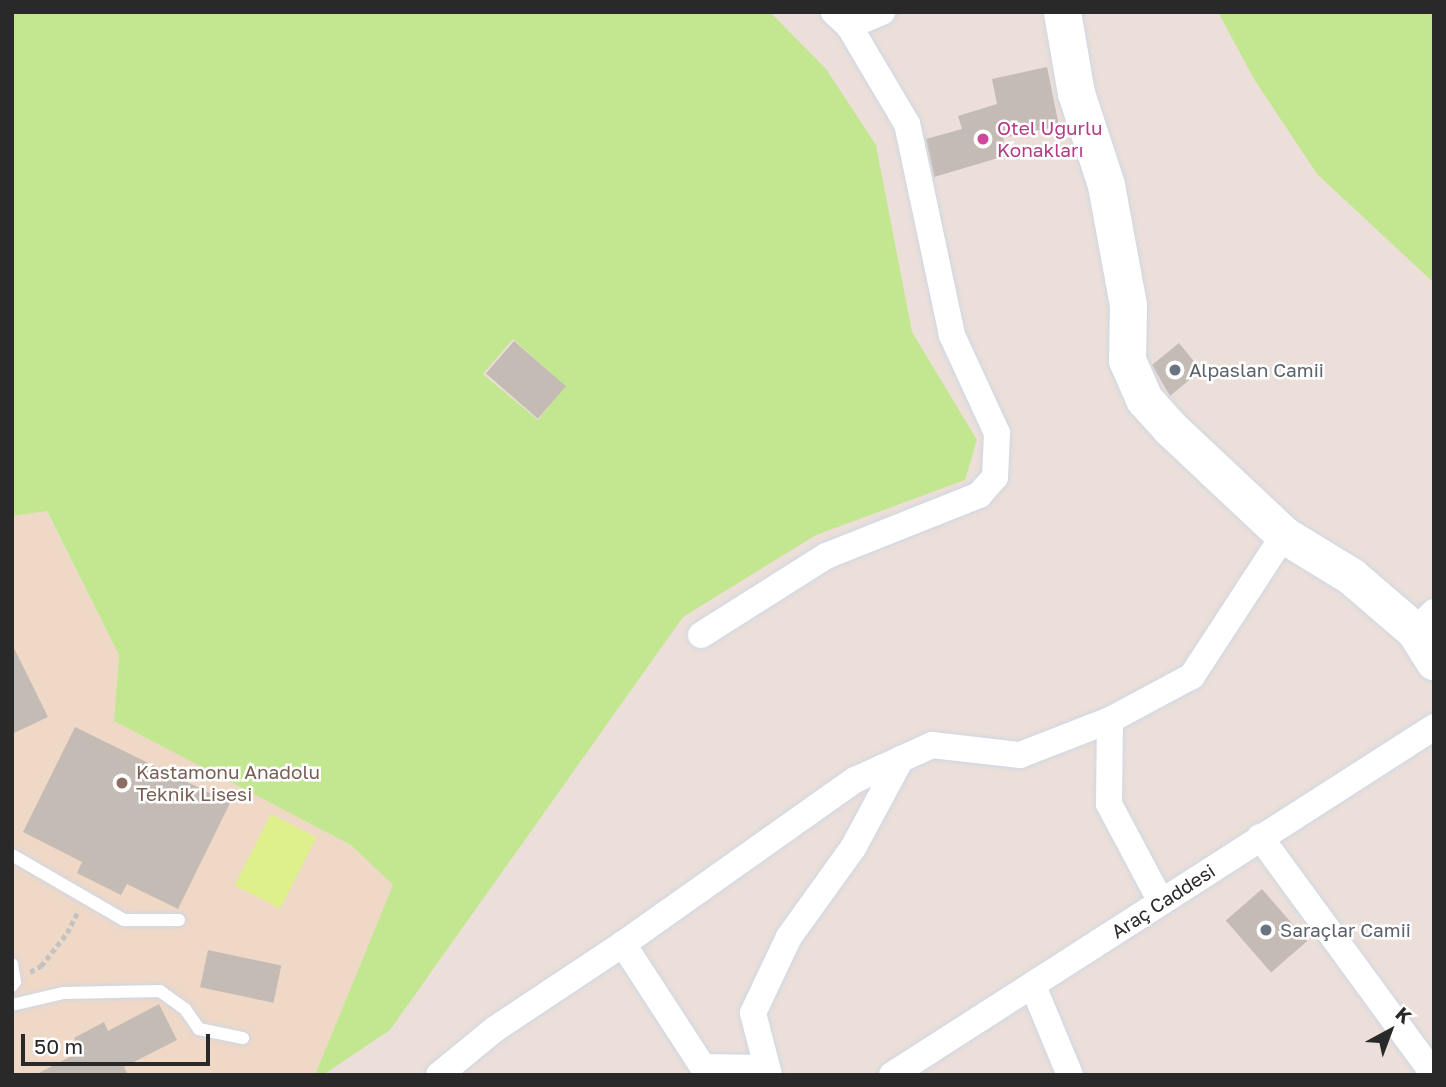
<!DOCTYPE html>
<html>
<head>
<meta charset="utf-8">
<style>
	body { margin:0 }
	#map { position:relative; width:1446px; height:1087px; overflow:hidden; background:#ecdfd9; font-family:"Golos Text",sans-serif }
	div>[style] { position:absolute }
	.education>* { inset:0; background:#f0d8c7 }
	.green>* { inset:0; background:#c3e791 }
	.pitch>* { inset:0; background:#ddf08b; transform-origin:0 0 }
	.building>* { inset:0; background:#c4bbb5; transform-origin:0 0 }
	.path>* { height:4.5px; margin-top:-2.25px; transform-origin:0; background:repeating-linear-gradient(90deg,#c3c3c3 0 5px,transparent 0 8.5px) }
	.roads { filter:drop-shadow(0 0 2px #ced7e3) drop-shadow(0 0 2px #ced7e3) }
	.service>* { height:12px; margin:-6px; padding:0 6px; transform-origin:6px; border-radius:6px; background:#fff }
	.minor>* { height:26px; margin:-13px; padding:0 13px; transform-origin:13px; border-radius:13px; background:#fff }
	.secondary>* { height:37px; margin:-18.5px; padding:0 18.5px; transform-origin:18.5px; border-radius:18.5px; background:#fff }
	.dots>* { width:19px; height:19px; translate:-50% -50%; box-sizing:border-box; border:4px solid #fff; border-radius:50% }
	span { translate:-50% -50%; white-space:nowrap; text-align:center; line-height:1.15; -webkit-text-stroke:5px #fff; paint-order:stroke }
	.hotel-label { font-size:19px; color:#b23c85 }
	.left { translate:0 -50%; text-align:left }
	.worship-label { font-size:19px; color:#5b616d }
	.education-label { font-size:19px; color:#785e54 }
	.street-label { font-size:19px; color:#292929 }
	.frame { position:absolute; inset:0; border:14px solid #292929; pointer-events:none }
	.north { position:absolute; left:1355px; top:996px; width:70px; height:70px; -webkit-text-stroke:5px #fff; paint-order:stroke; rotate:41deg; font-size:19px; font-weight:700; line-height:28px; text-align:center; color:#292929 }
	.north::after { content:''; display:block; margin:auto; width:24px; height:32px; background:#292929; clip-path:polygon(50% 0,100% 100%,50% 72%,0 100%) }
	.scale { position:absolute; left:21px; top:1034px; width:189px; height:32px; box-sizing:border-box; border:4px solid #292929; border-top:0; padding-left:9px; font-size:21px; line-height:24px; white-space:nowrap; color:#292929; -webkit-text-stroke:5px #fff; paint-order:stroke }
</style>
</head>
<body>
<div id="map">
	<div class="education">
		<i style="clip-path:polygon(46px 511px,119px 655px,114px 721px,351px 845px,393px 885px,315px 1075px,12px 1075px,12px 516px)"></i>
	</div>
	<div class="green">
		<i style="clip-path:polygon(evenodd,12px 12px,770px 12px,826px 69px,876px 145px,912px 332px,977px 440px,965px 480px,816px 535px,683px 617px,390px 1030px,323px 1075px,315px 1075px,393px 885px,351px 845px,114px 721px,119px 655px,47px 511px,12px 516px,12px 12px,513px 339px,565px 386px,538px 420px,483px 374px,513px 339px)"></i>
		<i style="clip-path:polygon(1218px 12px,1434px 12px,1434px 283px,1317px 174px,1254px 79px)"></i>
	</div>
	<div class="pitch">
		<i style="left:271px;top:814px;width:51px;height:80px;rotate:27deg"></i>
	</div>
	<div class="building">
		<i style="clip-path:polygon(1047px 67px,1059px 126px,1003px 138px,1008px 155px,934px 177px,926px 139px,962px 129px,958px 116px,997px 104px,992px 79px)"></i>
		<i style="left:514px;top:341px;width:69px;height:43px;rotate:41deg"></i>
		<i style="clip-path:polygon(1179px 343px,1201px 370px,1170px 396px,1152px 365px)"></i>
		<i style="clip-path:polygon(12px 644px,48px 717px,12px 734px)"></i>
		<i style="clip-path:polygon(75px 727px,230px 803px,178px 909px,127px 884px,121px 895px,77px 873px,82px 862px,23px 832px)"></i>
		<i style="left:1262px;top:889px;width:69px;height:48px;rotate:49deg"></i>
		<i style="left:208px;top:950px;width:75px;height:38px;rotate:12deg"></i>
		<i style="clip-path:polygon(159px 1004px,177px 1040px,124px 1067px,128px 1075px,35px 1075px,81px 1051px,74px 1038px,104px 1022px,108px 1031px)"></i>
	</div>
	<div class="path">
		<i style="left:30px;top:972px;width:13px;rotate:-29deg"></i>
		<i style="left:41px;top:966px;width:42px;rotate:-51.8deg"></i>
		<i style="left:67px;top:933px;width:25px;rotate:-63deg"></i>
	</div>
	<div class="roads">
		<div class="service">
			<i style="left:12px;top:855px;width:129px;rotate:30.1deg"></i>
			<i style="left:124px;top:920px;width:55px"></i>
			<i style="left:12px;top:964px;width:18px;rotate:81deg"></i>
			<i style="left:15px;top:982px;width:5px;rotate:127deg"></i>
			<i style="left:12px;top:1005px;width:52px;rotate:-13.2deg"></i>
			<i style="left:63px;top:993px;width:97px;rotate:-1.2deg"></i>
			<i style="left:160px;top:991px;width:31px;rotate:36deg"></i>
			<i style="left:185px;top:1009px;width:24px;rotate:55deg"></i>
			<i style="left:199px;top:1029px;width:45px;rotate:11.6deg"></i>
		</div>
		<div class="minor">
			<i style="left:849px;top:26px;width:36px;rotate:-23deg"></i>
			<i style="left:1415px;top:631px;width:27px;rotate:-45deg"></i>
			<i style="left:701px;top:635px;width:148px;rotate:-32.3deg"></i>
			<i style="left:826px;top:556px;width:165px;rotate:-21.7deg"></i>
			<i style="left:979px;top:495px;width:24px;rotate:-48deg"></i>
			<i style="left:995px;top:477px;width:44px;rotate:-87.4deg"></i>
			<i style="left:997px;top:433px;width:108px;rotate:-114.7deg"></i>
			<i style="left:952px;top:335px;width:216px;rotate:-102deg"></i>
			<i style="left:907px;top:124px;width:114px;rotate:-120.6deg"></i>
			<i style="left:849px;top:26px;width:21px;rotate:-137deg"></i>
			<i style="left:1110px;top:720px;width:84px;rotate:90.7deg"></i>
			<i style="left:1109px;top:804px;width:111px;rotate:62deg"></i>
			<i style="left:1260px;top:837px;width:295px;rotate:53.8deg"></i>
			<i style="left:623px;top:944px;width:147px;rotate:57deg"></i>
			<i style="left:703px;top:1067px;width:64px;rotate:0.9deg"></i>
			<i style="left:1033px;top:986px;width:96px;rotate:67.4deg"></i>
			<i style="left:439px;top:1075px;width:72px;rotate:-39.4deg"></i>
			<i style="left:495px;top:1029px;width:154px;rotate:-33.6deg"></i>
			<i style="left:623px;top:944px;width:284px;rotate:-35.3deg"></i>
			<i style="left:855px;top:780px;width:85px;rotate:-24.4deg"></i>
			<i style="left:932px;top:745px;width:89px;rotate:6.5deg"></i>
			<i style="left:1020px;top:755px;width:97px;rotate:-21.3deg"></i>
			<i style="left:1110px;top:720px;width:93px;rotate:-28.2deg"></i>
			<i style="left:1192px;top:676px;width:168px;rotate:-56.9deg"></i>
			<i style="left:769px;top:1075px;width:64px;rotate:-104.5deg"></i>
			<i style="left:753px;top:1013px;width:84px;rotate:-64.7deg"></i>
			<i style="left:789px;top:937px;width:110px;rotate:-54.3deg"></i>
			<i style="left:853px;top:848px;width:101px;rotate:-61.7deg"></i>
			<i style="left:892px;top:1075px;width:644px;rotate:-32.7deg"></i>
		</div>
		<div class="secondary">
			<i style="left:1062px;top:12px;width:82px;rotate:80.2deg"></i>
			<i style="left:1076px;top:93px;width:97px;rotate:71.9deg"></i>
			<i style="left:1106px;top:185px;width:122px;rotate:79.6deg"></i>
			<i style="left:1128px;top:305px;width:55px;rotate:91deg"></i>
			<i style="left:1127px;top:360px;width:43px;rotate:66.4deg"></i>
			<i style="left:1144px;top:399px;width:38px;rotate:48deg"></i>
			<i style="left:1169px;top:427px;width:158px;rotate:43.2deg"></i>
			<i style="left:1284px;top:535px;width:79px;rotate:31.5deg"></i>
			<i style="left:1351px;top:576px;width:84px;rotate:40.7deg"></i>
			<i style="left:1415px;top:631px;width:36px;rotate:58deg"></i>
		</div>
	</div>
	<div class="dots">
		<i style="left:983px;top:139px;background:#d1479c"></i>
		<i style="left:1175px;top:370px;background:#6b7280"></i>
		<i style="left:122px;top:783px;background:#8d6e63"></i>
		<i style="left:1266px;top:930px;background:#6b7280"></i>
	</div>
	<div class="hotel-label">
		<span class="left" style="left:997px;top:139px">Otel Uğurlu<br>Konakları</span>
	</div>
	<div class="worship-label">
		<span class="left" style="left:1189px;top:370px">Alpaslan Camii</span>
		<span class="left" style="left:1280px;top:930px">Saraçlar Camii</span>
	</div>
	<div class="education-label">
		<span class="left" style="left:136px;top:783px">Kastamonu Anadolu<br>Teknik Lisesi</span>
	</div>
	<div class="street-label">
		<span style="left:1163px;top:901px;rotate:-33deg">Araç Caddesi</span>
	</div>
	<div class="frame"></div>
	<div class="north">K</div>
	<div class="scale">50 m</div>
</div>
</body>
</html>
